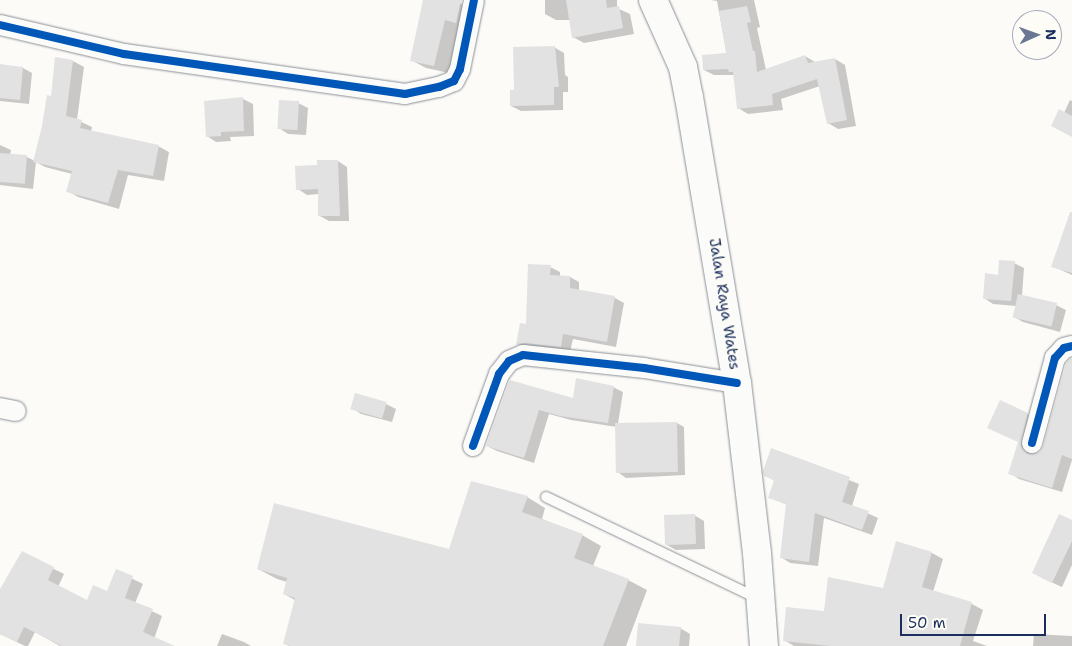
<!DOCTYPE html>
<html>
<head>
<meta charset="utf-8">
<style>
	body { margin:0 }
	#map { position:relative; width:1072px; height:646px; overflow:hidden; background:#fcfbf8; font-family:"Shantell Sans",sans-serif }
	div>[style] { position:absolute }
	.shadow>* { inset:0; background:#0003 }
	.building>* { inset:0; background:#e2e2e2; transform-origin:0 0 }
	.roads { filter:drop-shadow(0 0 1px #8c9097) drop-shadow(0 0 1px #8c9097) }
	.service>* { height:10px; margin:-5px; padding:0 5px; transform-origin:5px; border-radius:5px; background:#fbfbf9 }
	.minor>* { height:20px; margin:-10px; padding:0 10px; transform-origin:10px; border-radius:10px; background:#fbfbf9 }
	.trunk>* { height:28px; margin:-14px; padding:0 14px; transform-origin:14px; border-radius:14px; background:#fbfbf9 }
	.cycleway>* { height:8px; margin:-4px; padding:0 4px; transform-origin:4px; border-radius:4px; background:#0057b8 }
	span { translate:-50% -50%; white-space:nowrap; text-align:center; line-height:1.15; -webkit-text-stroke:5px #fdfcf7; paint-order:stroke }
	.street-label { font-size:15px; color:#1b2f5e }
	.north { position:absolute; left:1012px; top:10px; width:50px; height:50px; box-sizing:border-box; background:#fdfcf7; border:1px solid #a3aaba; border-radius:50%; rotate:88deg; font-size:14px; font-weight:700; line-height:20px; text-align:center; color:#1b2f5e }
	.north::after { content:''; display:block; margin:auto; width:18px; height:22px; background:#6a7694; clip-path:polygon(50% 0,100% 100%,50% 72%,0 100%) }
	.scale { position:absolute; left:900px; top:614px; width:146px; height:22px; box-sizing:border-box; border:2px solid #1b2f5e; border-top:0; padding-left:6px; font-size:15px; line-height:18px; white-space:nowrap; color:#1b2f5e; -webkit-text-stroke:4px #fdfcf7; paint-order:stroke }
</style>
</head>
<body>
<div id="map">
	<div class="shadow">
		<i style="clip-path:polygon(425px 0,453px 0,475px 10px,459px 27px,449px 73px,426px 68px,411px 60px)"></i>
		<i style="clip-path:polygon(545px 0,617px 0,617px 8px,630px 14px,634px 34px,584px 43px,573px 37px,570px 20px,556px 20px,545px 14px)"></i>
		<i style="clip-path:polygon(711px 0,754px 0,760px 27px,757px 28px,766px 70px,805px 56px,815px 62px,835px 59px,845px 65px,856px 126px,838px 129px,828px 123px,820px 86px,781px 99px,783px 110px,748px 114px,738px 108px,734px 75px,714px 75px,704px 70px,727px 55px,717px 1px)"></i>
		<i style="clip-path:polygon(554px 47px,564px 53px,565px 75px,568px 77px,568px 92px,563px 92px,563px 110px,521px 111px,511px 106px,516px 91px)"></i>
		<i style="clip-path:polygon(73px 61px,84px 67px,77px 120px,92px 127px,91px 132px,158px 146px,169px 152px,164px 181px,128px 175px,119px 209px,78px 197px,68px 191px,72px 174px,45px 167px,36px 162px,33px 189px,0 185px,0 145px,11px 150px,10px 155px,27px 157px,35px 161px,52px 97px)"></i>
		<i style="clip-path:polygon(0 66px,23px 68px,32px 73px,29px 104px,0 101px)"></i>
		<i style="clip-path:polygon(224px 99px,243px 99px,253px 104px,254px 136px,230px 137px,231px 141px,216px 142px,207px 136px)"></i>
		<i style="clip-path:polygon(1070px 100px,1072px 101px,1072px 136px,1064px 113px)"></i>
		<i style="clip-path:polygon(298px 103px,308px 108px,306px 135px,288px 134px,279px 128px)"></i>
		<i style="clip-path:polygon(338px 161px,347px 167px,349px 221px,329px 221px,320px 216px,319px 194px,307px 195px,298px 189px,318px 166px)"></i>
		<i style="clip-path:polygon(1072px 236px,1072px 275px,1052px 266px)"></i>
		<i style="clip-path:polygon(1014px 263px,1024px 268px,1022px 296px,1056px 305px,1066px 310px,1060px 332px,1023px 322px,1014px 317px,1016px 306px,993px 304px,984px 298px,999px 276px)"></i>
		<i style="clip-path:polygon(550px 267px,560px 272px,560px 276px,570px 277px,579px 282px,579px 291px,615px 298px,624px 303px,616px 347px,573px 339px,570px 352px,527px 350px,518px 344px)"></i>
		<i style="clip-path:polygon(1072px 361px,1072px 460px,1062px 492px,1019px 479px,1010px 473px,1019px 442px,989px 428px,1027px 414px,1037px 420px,1030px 452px,1036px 456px,1045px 447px)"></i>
		<i style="clip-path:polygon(510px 381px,574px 400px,613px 387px,623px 392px,618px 424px,677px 423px,684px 427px,685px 475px,626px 478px,619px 473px,617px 427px,571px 420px,549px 414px,534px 463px,497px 451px,487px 446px)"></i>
		<i style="clip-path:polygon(386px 404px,396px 409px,392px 422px,361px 414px,352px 408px)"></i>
		<i style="clip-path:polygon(772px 450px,859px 484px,852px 506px,878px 518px,872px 535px,824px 518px,818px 566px,790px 563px,781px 557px,787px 505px,770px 497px,775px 481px,765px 475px)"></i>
		<i style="clip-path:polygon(527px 497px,545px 508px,542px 519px,582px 535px,601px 546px,593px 566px,628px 580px,647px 590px,626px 646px,289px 646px,284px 643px,295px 600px,284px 594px,287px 582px,277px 579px,258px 569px,449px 551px)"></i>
		<i style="clip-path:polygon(694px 515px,704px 521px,705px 549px,676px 550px,667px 545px)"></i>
		<i style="clip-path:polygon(1072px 521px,1072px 565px,1062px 587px,1042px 578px)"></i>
		<i style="clip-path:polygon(897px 543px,932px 553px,943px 559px,933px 592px,972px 604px,983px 610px,973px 641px,987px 646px,794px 646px,784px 640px,825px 613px,884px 590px)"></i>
		<i style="clip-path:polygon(22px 553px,64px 574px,58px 587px,87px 602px,108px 593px,117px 571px,143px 584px,135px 603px,162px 616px,154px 639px,158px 646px,60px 646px,35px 632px,28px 646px,25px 646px,0 634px,0 595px)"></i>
		<i style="clip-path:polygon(680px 628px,690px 634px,689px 646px,638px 646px)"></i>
		<i style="clip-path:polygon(222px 634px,244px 642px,251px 646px,217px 646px)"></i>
		<i style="clip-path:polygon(1034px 634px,1072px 636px,1072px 646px,1033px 646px)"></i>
	</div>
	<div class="building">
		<i style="clip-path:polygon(423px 0,461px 0,456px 23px,445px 20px,434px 66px,410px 61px)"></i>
		<i style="clip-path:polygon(566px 0,606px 0,607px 8px,619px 6px,623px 28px,572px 38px)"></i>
		<i style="clip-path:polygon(747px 6px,751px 22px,747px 23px,753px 51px,755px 51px,757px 72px,805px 55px,808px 63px,835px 58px,847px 120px,827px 124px,817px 79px,772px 94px,773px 105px,737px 109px,733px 72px,729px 72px,728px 69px,703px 70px,702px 55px,726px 53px,719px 11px)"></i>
		<i style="clip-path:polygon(555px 46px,559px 87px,554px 87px,554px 105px,510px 106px,510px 90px,514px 90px,513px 47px)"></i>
		<i style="clip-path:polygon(55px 57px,73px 60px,66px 116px,82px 120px,80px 128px,159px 145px,153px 176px,118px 170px,108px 203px,66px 192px,72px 171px,33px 162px,42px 126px,47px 95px,51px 96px)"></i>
		<i style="clip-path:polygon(0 64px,23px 67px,20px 100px,0 98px)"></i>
		<i style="clip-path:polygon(243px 97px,244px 131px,221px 132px,221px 136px,206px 137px,204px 101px)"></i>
		<i style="left:279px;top:100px;width:20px;height:29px;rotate:3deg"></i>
		<i style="clip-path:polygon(1059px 109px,1072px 116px,1072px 137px,1051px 126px)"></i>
		<i style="left:0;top:153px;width:27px;height:29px;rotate:4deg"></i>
		<i style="clip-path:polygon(317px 160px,338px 160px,340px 216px,318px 216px,318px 189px,296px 190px,295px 166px,317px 165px)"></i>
		<i style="clip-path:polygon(1070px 212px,1072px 212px,1072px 273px,1051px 267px)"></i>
		<i style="clip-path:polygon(999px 260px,1015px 261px,1011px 301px,983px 299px,985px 273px,998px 275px)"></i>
		<i style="clip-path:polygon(528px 264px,551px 265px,550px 275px,570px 276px,570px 288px,615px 296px,607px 342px,563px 334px,561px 347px,524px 343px,516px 345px,520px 323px,526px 324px)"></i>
		<i style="left:1018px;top:294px;width:40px;height:24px;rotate:13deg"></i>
		<i style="clip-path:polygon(1070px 359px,1072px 359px,1072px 459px,1062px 455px,1052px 488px,1008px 474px,1018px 442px,987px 428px,1000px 400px,1028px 413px,1021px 446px,1028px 454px,1040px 452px,1043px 446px,1066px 364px)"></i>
		<i style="clip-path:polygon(576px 378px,614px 386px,608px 423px,560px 416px,539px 410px,524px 458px,486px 446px,510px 380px,573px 398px)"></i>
		<i style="left:355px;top:393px;width:33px;height:17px;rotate:16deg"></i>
		<i style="left:677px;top:422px;width:50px;height:62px;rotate:89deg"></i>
		<i style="clip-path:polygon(771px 448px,850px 477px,842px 502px,869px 511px,862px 530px,815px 513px,809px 562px,780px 558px,786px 504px,768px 498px,774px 480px,764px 476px,763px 471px)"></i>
		<i style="clip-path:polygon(471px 481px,528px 496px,522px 512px,583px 534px,574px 558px,629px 579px,603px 646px,291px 646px,283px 644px,295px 598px,283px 594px,287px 578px,257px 569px,274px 503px,449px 549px)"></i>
		<i style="left:695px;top:514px;width:30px;height:31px;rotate:88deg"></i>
		<i style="clip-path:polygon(1059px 514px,1072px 520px,1072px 541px,1052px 583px,1032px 573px)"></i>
		<i style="clip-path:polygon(896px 541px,932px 552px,922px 587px,972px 602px,960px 646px,830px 646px,783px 641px,786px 607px,824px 611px,828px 577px,883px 588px)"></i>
		<i style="clip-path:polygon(22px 551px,54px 567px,48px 580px,87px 600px,93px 585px,107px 591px,116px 569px,133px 576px,125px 598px,153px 609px,143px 632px,175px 646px,62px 646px,24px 627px,17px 642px,0 634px,0 589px)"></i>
		<i style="clip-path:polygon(638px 623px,681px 627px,679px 646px,636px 646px)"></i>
	</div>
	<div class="roads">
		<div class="service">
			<i style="left:546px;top:497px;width:234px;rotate:25.6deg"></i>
		</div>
		<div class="minor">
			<i style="left:0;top:25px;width:127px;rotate:13.2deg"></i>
			<i style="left:124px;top:54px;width:284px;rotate:8.1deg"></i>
			<i style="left:405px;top:94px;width:35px;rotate:-12deg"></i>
			<i style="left:439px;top:87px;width:16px;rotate:-22deg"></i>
			<i style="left:454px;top:81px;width:13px;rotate:-63deg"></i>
			<i style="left:460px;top:69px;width:70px;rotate:-78.5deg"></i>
			<i style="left:0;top:408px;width:16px;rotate:11deg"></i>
			<i style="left:1032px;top:443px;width:88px;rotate:-74.9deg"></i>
			<i style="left:1055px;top:358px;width:13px;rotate:-48deg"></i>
			<i style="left:1064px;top:348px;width:8px;rotate:-14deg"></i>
			<i style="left:473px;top:446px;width:77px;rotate:-70.1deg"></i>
			<i style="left:499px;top:374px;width:16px;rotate:-52deg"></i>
			<i style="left:509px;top:361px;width:15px;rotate:-23deg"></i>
			<i style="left:523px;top:355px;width:122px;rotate:6.1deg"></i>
			<i style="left:644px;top:368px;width:94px;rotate:9.2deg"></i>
		</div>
		<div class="trunk">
			<i style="left:653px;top:0;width:73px;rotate:65.9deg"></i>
			<i style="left:683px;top:67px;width:31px;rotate:79deg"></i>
			<i style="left:689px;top:97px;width:290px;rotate:80.5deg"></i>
			<i style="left:737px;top:383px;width:171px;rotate:83.3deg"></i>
			<i style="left:757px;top:553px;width:93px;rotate:85.7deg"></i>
		</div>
	</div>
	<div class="cycleway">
		<i style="left:0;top:25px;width:127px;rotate:13.2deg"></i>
		<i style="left:124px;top:54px;width:284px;rotate:8.1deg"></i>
		<i style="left:405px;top:94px;width:35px;rotate:-12deg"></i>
		<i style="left:439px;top:87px;width:16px;rotate:-22deg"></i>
		<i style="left:454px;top:81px;width:13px;rotate:-63deg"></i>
		<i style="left:460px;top:69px;width:70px;rotate:-78.5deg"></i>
		<i style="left:1032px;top:443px;width:88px;rotate:-74.9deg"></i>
		<i style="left:1055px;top:358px;width:13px;rotate:-48deg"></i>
		<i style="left:1064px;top:348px;width:8px;rotate:-14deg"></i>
		<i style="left:473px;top:446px;width:77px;rotate:-70.1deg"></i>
		<i style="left:499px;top:374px;width:16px;rotate:-52deg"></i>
		<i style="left:509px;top:361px;width:15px;rotate:-23deg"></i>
		<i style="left:523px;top:355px;width:122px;rotate:6.1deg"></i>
		<i style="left:644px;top:368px;width:94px;rotate:9.2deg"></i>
	</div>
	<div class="street-label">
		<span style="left:724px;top:304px;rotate:81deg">Jalan Raya Wates</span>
	</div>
	<div class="north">N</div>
	<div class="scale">50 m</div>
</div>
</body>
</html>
